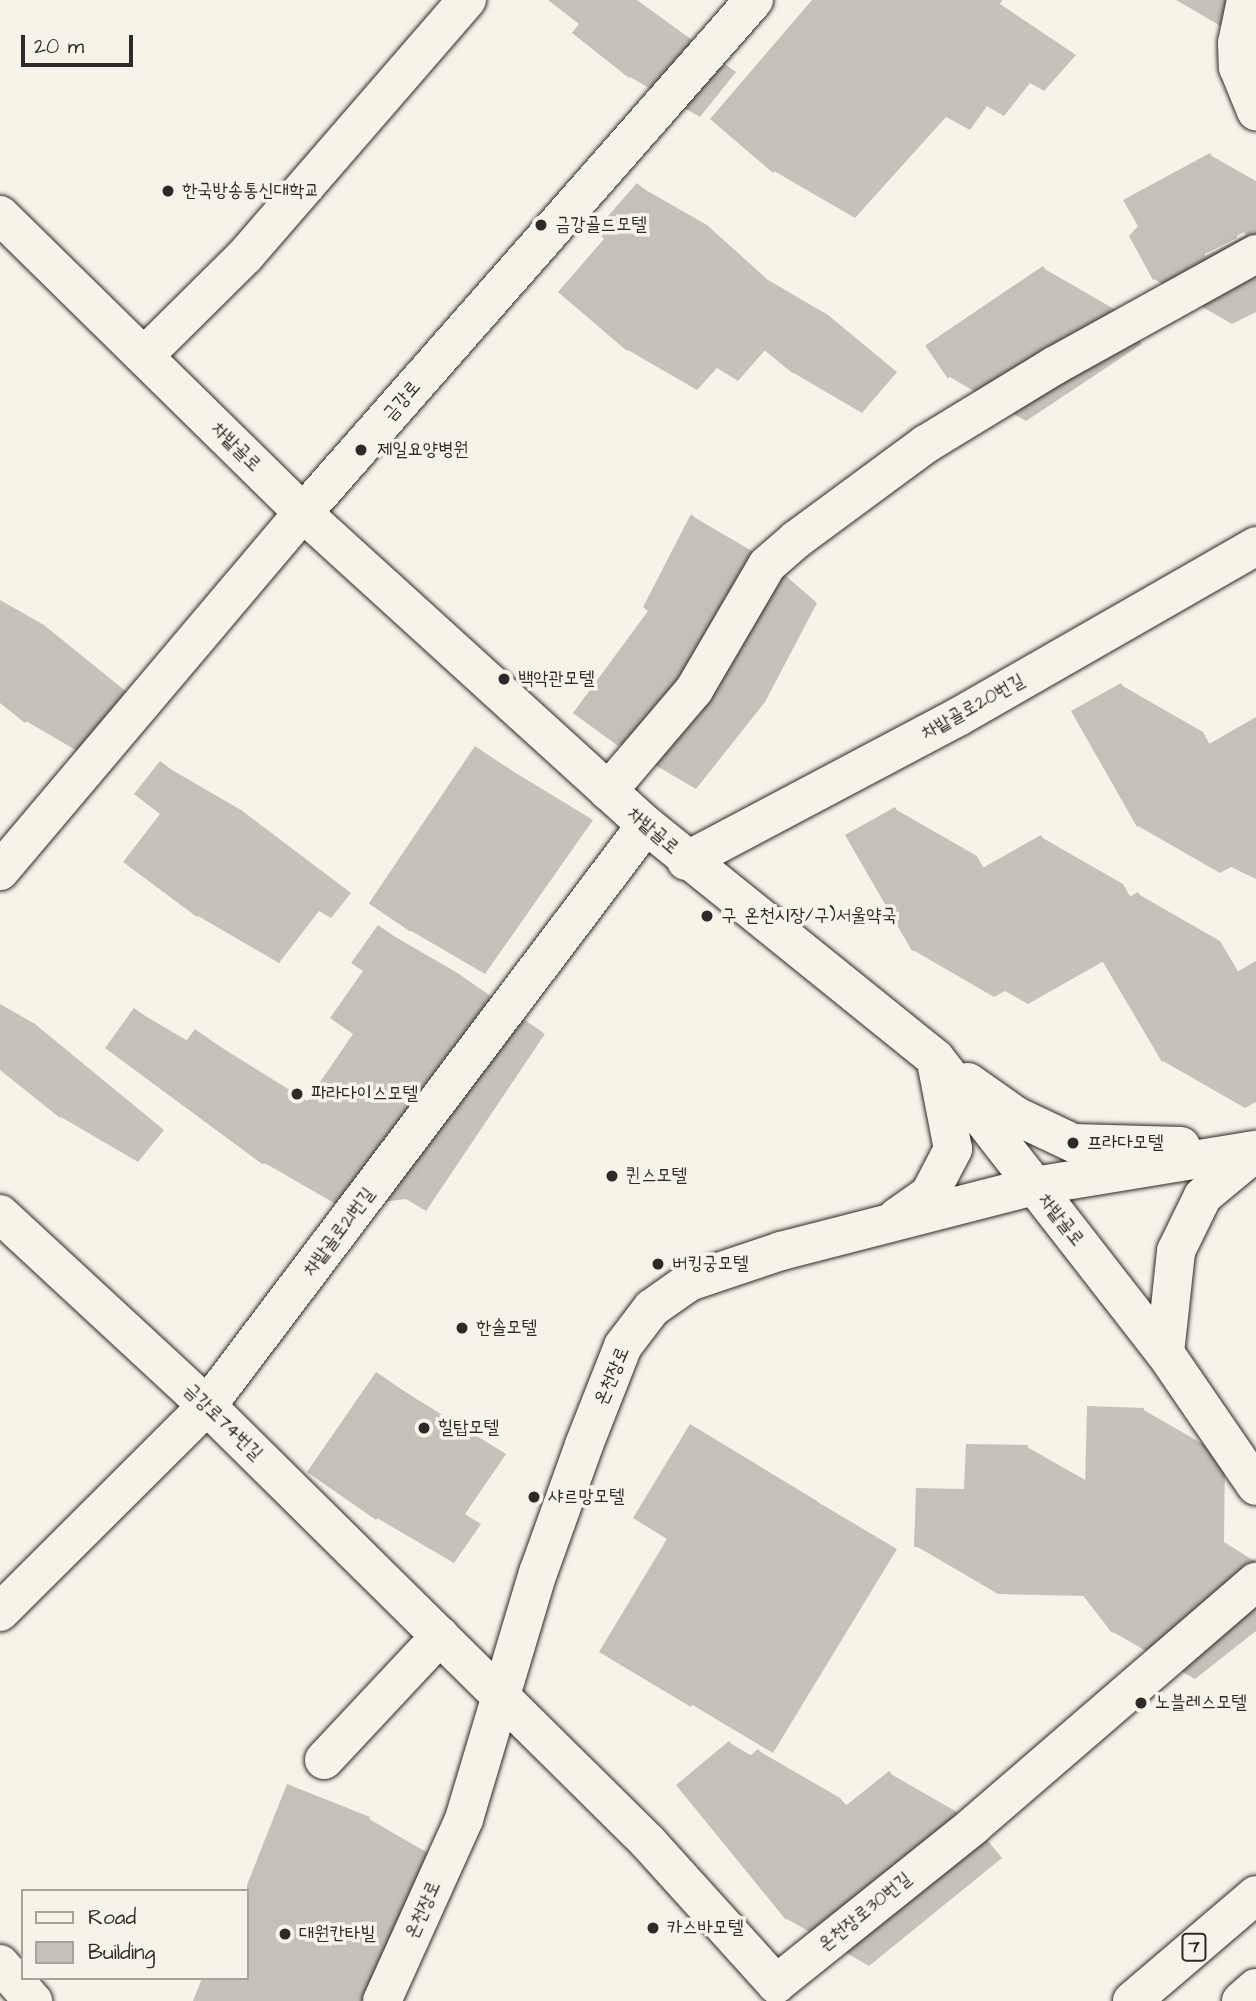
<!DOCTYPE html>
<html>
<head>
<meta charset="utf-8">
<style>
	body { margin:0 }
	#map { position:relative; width:1256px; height:2001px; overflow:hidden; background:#f7f3e8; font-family:"Architects Daughter","Poor Story",sans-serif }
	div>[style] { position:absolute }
	.shadow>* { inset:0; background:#0003 }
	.building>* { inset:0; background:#c4c1b9; transform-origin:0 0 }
	.roads { filter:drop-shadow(0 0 2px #2b2b2b) drop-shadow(0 0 2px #2b2b2b) }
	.minor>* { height:38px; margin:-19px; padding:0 19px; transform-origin:19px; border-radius:19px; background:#f7f3e8 }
	.major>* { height:38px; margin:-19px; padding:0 19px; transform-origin:19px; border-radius:19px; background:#f7f3e8 }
	.dots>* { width:19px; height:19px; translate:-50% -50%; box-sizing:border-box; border:4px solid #f7f3e8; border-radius:50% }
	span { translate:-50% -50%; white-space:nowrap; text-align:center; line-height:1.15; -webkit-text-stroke:7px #f7f3e8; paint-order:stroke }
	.shield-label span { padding:2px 5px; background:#f7f3e8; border:2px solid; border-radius:5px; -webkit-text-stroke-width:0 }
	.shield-label { font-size:18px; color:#2b2b2b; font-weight:700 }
	.poi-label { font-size:19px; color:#2b2b2b }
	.left { translate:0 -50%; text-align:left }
	.street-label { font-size:19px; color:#2b2b2b }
	.legend { position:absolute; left:21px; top:1889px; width:228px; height:91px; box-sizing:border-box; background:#f7f3e8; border:2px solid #a5a39c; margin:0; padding:9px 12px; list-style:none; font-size:21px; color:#2b2b2b }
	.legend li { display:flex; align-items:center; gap:14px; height:35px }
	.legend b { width:35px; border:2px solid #a5a39c }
	.scale { position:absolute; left:21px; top:35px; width:112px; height:32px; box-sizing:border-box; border:4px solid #2b2b2b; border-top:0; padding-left:9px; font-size:21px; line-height:24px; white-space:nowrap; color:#2b2b2b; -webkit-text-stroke:5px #f7f3e8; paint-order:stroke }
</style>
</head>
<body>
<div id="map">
	<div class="shadow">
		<i style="clip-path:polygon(574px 0,637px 0,736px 72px,700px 117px,630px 77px,574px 33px,582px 23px)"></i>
		<i style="clip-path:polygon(814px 0,994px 0,1076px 55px,1044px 91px,1030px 83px,1004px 116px,987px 106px,970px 130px,946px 117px,855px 218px,774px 171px)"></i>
		<i style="clip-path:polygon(1176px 0,1256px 0,1243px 39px)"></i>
		<i style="clip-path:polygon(evenodd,1210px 155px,1256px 181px,1256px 312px,1232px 324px,1154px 279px,1210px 155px,1244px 232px,1246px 235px,1205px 256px,1205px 252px,1244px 232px)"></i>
		<i style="clip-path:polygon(637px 185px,707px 225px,768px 280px,828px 315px,897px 372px,862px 413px,792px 372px,765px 350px,738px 381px,717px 368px,697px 390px,628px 350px,607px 239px)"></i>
		<i style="clip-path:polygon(1043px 268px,1121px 313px,1142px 344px,1026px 421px,948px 376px)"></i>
		<i style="clip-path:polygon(692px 516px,769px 561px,817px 603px,765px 702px,696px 789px,619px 744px,650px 610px)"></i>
		<i style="clip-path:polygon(0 600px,44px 625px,149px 710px,103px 766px,26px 721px,0 700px)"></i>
		<i style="clip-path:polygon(1121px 685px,1203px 732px,1210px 745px,1256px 719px,1256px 879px,1231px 867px,1220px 873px,1138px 826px)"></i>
		<i style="clip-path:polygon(475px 748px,593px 820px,485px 974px,408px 929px)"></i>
		<i style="clip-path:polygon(160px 763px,241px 810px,351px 893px,331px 918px,319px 911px,279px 963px,198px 916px,126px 861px,162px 814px)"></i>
		<i style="clip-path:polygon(895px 809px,977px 856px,984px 869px,1041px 837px,1123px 884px,1131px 898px,1138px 894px,1220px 941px,1239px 973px,1256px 963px,1256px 1102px,1245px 1108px,1163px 1061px,1104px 961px,1028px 1004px,1005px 991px,994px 997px,913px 950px)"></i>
		<i style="clip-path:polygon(378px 927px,456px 972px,545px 1034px,426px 1211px,406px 1199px,341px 1207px,263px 1162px,135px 1010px,188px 1041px,195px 1031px,309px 1102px,355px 1034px,365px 970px)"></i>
		<i style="clip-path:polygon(0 1004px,35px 1024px,164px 1130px,138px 1162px,61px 1117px,0 1068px)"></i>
		<i style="clip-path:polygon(376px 1374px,506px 1454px,465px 1514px,481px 1524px,454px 1563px,377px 1518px)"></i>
		<i style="clip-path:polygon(1144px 1410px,1225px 1457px,1224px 1542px,1256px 1562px,1256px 1631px,1195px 1679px,1113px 1632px,1085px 1596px,998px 1594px,916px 1546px,966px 1491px,1027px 1447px,1087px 1481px)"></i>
		<i style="clip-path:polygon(691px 1427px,897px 1549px,773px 1753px,602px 1651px,669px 1538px)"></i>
		<i style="clip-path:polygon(730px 1743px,752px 1756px,759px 1751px,840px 1798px,848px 1807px,889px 1773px,971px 1820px,1002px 1858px,869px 1966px,787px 1919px)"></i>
		<i style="clip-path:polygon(288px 1787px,369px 1819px,447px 1864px,392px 2001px,193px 2001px,202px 1978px,247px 1978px,246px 1891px)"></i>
	</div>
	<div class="building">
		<i style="clip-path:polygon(548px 0,628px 0,667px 31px,629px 78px,572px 33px,579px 24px)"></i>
		<i style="clip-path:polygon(812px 0,1003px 0,962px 46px,951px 34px,922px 71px,907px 57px,888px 85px,868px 67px,773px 173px,710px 119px)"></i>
		<i style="clip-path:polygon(1210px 153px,1240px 200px,1237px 238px,1153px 280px,1129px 236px,1138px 226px,1123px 200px)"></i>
		<i style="clip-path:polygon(637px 183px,701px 237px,662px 282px,695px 310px,667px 342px,649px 326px,627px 351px,558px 292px,604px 239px,595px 231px)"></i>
		<i style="left:1043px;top:266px;width:40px;height:142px;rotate:56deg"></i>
		<i style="left:758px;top:273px;width:90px;height:56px;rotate:39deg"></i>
		<i style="clip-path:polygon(691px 514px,741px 557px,688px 657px,618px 746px,573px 713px,648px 611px,643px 607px)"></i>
		<i style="clip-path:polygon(0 606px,72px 664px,25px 723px,0 703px)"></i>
		<i style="clip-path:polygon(1121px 683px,1155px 742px,1195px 752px,1256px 717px,1256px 786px,1171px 834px,1160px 815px,1137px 827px,1071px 711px)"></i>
		<i style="left:475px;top:746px;width:50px;height:190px;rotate:34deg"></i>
		<i style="clip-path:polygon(160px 761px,271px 845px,249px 873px,238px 864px,197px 917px,123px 862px,160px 814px,134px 794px)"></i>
		<i style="clip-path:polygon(895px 807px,929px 866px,970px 875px,1041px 835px,1071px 887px,945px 958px,934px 938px,912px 951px,845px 835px)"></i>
		<i style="clip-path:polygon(1138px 892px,1178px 959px,1230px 976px,1256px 961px,1256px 1034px,1196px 1069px,1185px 1050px,1162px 1062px,1081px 925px)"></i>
		<i style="clip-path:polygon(378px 925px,469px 988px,348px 1168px,329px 1155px,262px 1164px,105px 1048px,134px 1008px,184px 1044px,195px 1029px,233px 1056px,215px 1081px,265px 1116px,281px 1092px,303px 1107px,353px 1034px,330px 1018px,363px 971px,351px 963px)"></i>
		<i style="clip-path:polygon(0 1012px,88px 1084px,60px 1118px,0 1070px)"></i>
		<i style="clip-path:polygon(376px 1372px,429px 1408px,389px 1468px,405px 1478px,376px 1520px,307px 1472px)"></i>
		<i style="clip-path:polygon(1087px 1406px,1144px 1408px,1142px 1534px,1172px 1510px,1209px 1558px,1112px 1633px,1078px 1589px,1126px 1553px,914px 1547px,916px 1488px,964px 1489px,966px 1444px,1028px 1445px,1027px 1488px,1085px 1490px)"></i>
		<i style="clip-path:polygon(690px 1424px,817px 1501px,691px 1707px,599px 1652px,667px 1539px,633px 1518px)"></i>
		<i style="clip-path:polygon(729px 1741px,745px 1760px,758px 1749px,809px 1810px,816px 1805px,828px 1820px,889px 1771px,921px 1811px,786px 1920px,676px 1785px)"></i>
		<i style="clip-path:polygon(287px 1784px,370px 1817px,297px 2001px,247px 2001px,247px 1885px)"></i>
	</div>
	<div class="roads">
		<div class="minor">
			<i style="left:1246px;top:0;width:44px;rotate:101.8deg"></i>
			<i style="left:1237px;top:43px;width:24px;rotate:88deg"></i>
			<i style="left:1238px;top:67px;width:48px;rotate:67.8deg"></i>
			<i style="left:0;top:215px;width:425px;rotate:44.5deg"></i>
			<i style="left:303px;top:513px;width:464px;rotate:42.3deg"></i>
			<i style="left:646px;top:825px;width:371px;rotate:38.9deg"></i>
			<i style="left:935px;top:1058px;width:374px;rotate:52.1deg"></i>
			<i style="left:1165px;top:1353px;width:161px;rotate:55.6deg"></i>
			<i style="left:144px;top:356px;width:142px;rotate:-44.7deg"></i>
			<i style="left:245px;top:256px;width:339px;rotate:-49.1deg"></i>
			<i style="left:608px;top:791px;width:133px;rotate:-49.6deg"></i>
			<i style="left:694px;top:690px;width:145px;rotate:-59.7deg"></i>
			<i style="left:767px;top:565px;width:40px;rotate:-41deg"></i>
			<i style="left:797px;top:539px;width:160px;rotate:-36.4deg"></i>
			<i style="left:926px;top:444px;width:150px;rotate:-31.4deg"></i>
			<i style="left:1054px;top:366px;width:231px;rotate:-29deg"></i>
			<i style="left:686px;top:861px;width:308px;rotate:-27.9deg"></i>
			<i style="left:958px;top:717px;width:344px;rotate:-29.8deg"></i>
			<i style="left:0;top:871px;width:469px;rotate:-49.8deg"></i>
			<i style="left:303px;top:513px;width:683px;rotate:-48.68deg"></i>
			<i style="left:968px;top:1082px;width:59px;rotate:35.3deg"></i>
			<i style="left:1016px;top:1116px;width:63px;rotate:25.3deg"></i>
			<i style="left:1073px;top:1143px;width:108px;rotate:1.6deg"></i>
			<i style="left:0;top:1214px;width:282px;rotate:42.8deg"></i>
			<i style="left:207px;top:1406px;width:619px;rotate:44.67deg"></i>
			<i style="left:647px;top:1841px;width:193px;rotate:47.9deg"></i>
			<i style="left:897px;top:1217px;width:39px;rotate:-35deg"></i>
			<i style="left:929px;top:1195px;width:52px;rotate:-62.4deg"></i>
			<i style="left:953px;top:1149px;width:84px;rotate:-101deg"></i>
			<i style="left:1165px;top:1353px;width:103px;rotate:-83.8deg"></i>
			<i style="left:1176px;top:1251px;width:61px;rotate:-63.9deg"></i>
			<i style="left:1203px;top:1196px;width:69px;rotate:-39.7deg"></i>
			<i style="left:0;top:1612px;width:292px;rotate:-44.9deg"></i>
			<i style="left:207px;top:1406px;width:728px;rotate:-52.93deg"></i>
			<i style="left:324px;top:1760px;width:170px;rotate:-46.9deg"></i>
			<i style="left:0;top:1964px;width:50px;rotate:48.3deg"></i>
			<i style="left:776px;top:1984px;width:253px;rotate:-38.7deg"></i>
			<i style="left:973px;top:1826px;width:374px;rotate:-40.8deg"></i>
			<i style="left:382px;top:2001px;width:200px;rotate:-65.7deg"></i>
			<i style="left:464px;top:1819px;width:257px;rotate:-73.3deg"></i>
			<i style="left:538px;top:1573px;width:136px;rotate:-70.2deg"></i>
			<i style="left:584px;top:1445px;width:106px;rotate:-68.5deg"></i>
			<i style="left:623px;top:1346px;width:48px;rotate:-52.7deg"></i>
			<i style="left:652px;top:1308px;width:45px;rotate:-35.1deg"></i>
			<i style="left:689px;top:1282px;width:97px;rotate:-18.6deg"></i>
			<i style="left:781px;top:1251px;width:262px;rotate:-14.4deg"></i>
			<i style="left:1035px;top:1186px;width:224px;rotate:-9.3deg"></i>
		</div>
		<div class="major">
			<i style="left:1132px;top:2001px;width:163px;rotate:-40.5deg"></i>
			<i style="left:1241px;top:2001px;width:20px;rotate:-41deg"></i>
		</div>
	</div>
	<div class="dots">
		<i style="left:168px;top:191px;background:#2b2b2b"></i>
		<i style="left:541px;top:225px;background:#2b2b2b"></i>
		<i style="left:361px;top:450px;background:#2b2b2b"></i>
		<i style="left:504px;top:679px;background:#2b2b2b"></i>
		<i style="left:707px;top:916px;background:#2b2b2b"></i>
		<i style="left:297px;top:1094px;background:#2b2b2b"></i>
		<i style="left:1073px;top:1143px;background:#2b2b2b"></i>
		<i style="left:612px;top:1176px;background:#2b2b2b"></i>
		<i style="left:658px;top:1264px;background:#2b2b2b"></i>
		<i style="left:462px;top:1328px;background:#2b2b2b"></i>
		<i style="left:424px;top:1428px;background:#2b2b2b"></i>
		<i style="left:534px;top:1497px;background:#2b2b2b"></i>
		<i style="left:1141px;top:1703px;background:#2b2b2b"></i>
		<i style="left:653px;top:1928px;background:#2b2b2b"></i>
		<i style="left:285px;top:1934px;background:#2b2b2b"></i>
	</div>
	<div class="shield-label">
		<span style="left:1194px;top:1947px">7</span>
	</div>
	<div class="poi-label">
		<span class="left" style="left:182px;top:191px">한국방송통신대학교</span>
		<span class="left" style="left:555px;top:225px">금강골드모텔</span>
		<span class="left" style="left:377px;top:450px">제일요양병원</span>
		<span class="left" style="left:518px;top:679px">백악관모텔</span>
		<span class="left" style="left:721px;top:916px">구 온천시장/구)서울약국</span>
		<span class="left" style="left:311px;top:1094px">파라다이스모텔</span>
		<span class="left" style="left:1087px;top:1143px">프라다모텔</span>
		<span class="left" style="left:626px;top:1176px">퀸스모텔</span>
		<span class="left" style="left:672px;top:1264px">버킹궁모텔</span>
		<span class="left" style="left:476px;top:1328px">한솔모텔</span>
		<span class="left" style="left:438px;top:1428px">힐탑모텔</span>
		<span class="left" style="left:548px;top:1497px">샤르망모텔</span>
		<span class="left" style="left:1155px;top:1703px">노블레스모텔</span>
		<span class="left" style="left:667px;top:1928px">카스바모텔</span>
		<span class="left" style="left:299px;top:1934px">대원칸타빌</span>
	</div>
	<div class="street-label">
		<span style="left:402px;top:401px;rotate:-49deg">금강로</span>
		<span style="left:236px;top:447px;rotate:45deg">차밭골로</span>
		<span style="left:973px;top:707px;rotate:-29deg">차밭골로20번길</span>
		<span style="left:653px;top:831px;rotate:41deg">차밭골로</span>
		<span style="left:1061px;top:1220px;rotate:52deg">차밭골로</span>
		<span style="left:339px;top:1232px;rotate:-53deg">차밭골로21번길</span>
		<span style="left:612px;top:1376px;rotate:-67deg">온천장로</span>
		<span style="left:223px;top:1422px;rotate:44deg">금강로74번길</span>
		<span style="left:423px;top:1910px;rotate:-66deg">온천장로</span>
		<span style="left:865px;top:1912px;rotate:-39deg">온천장로30번길</span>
	</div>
	<ul class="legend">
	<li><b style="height:9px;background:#f7f3e8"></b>Road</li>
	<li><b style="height:19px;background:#c4c1b9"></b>Building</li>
	</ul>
	<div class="scale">20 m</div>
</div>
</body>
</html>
